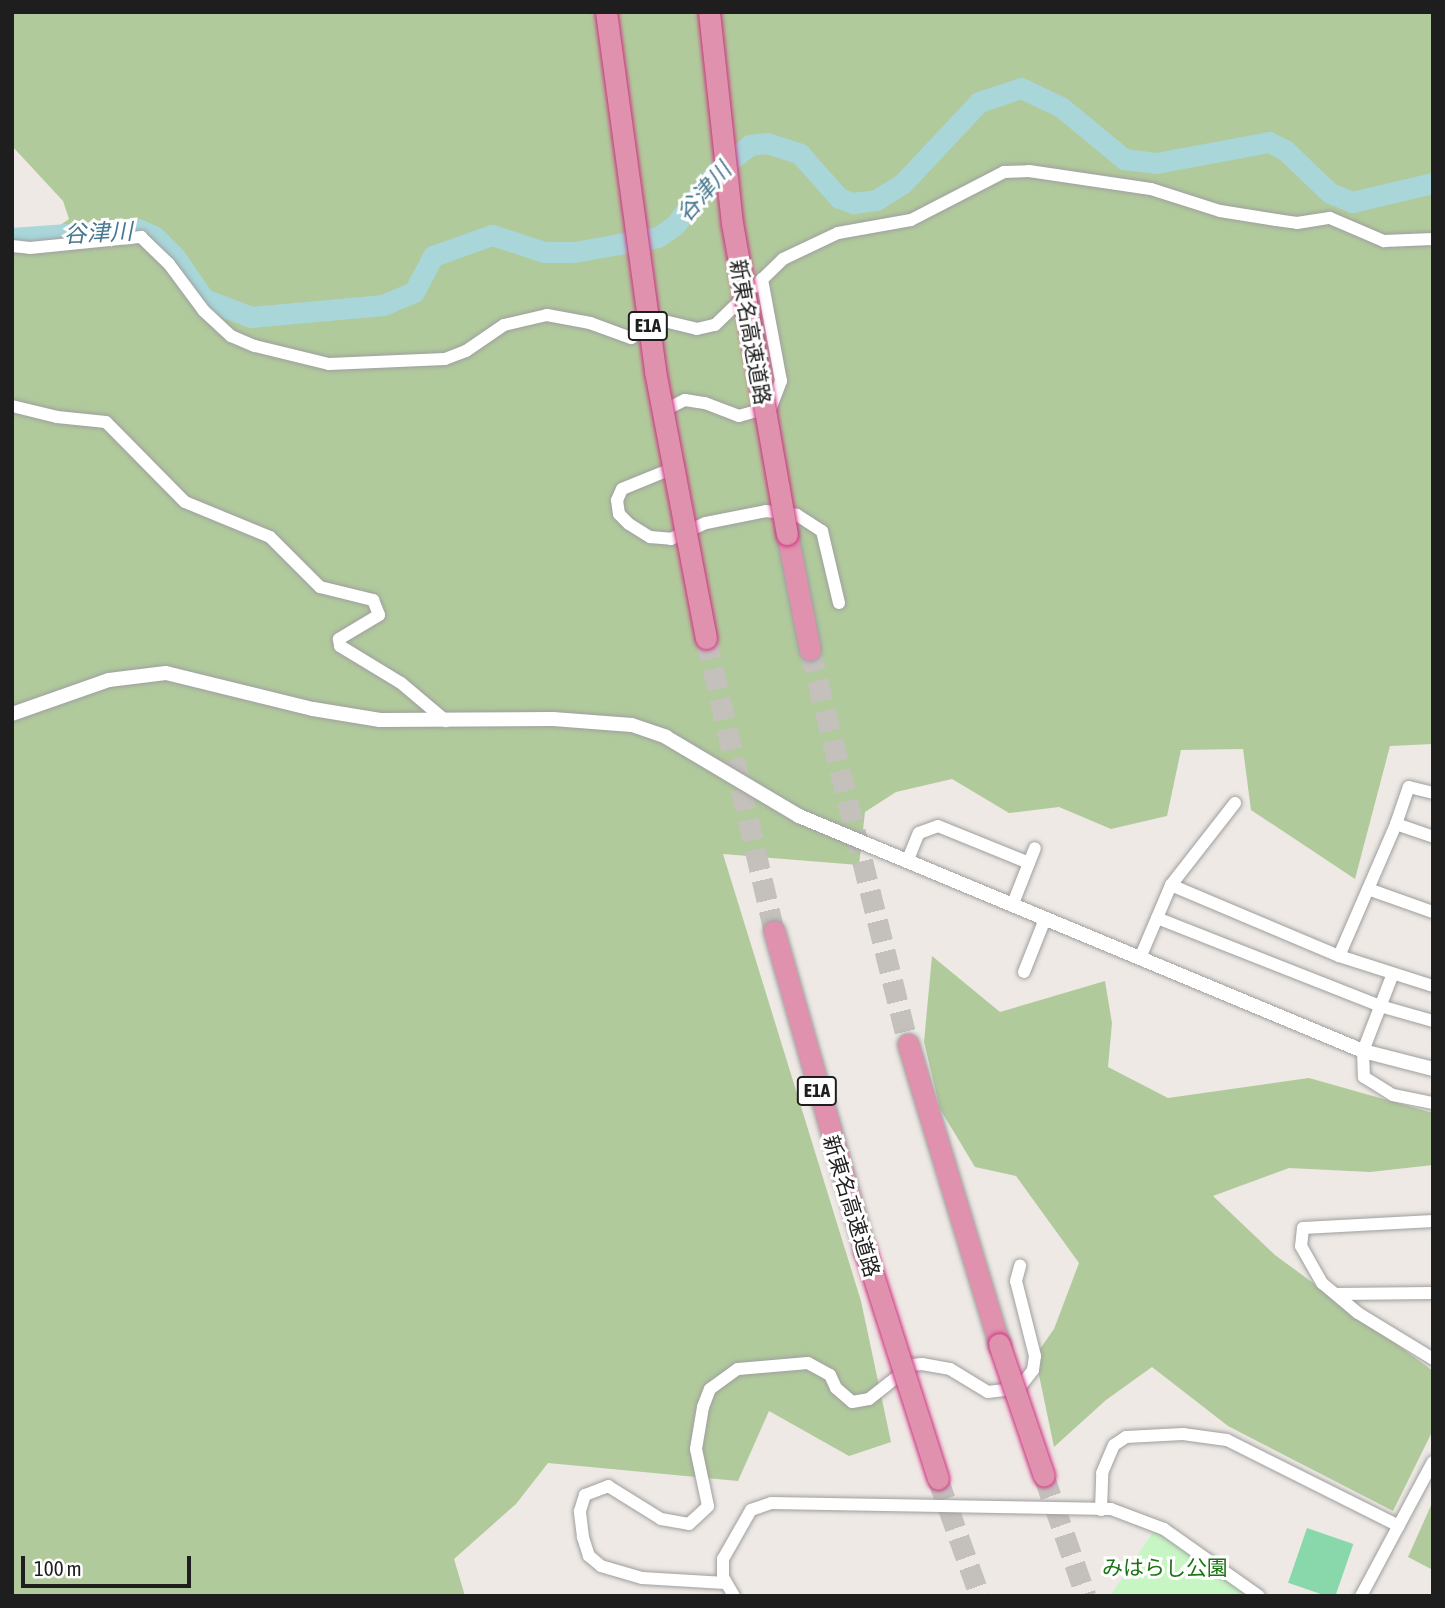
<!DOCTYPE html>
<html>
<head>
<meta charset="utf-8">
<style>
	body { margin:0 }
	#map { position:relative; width:1445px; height:1608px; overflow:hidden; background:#eee9e4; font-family:"Asap Condensed","Noto Sans JP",sans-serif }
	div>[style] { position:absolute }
	.forest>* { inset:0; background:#b1ca9c }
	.park>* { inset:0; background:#c8f5c4 }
	.pitch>* { inset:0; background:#88d8ac; transform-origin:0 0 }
	.river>* { height:21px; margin:-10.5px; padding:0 10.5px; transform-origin:10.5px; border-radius:10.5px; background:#a8d6d9 }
	.motorway-tunnel>* { height:21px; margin-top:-10.5px; transform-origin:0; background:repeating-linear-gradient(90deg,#c4c0bc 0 21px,transparent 0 31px) }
	.roads { filter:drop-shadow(0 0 2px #9f9f9f) drop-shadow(0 0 2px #9f9f9f) }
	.minor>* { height:12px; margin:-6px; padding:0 6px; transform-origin:6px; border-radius:6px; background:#fff }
	.tertiary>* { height:14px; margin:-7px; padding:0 7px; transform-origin:7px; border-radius:7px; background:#fff }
	.motorway>* { height:21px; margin:-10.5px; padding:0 10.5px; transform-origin:10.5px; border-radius:10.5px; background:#e091ad }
	.bridges { filter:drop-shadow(0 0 2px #cd3180) drop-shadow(0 0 2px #cd3180) }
	.motorway-bridge>* { height:21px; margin:-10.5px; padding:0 10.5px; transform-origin:10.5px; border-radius:10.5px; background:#e091ad }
	span { translate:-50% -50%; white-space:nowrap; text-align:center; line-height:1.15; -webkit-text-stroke:6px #fff; paint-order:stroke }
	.shield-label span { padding:2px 5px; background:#fff; border:2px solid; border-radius:5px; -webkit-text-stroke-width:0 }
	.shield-label { font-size:19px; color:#1e1e1e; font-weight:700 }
	.street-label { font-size:21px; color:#1e1e1e }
	.park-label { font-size:21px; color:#1b7413 }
	.water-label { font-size:23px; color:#477890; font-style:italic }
	.frame { position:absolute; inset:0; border:14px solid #1e1e1e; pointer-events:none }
	.scale { position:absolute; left:21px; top:1556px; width:170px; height:32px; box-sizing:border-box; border:4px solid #1e1e1e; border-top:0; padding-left:9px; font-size:21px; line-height:24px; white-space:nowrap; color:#1e1e1e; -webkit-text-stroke:5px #fff; paint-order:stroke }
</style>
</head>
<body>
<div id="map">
	<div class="forest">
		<i style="clip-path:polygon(12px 12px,1433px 12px,1433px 744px,1390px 746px,1355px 879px,1251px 810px,1243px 749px,1181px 750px,1167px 816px,1111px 829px,1059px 807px,1009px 813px,952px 779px,896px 792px,865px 812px,859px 865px,723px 854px,861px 1301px,891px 1442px,849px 1456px,769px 1411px,738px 1481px,548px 1463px,516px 1504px,454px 1559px,465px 1596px,12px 1596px,12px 251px,32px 245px,69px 219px,63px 201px,12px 146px)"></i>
		<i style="clip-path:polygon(932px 956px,1000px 1012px,1105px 981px,1112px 1023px,1108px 1067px,1168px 1098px,1309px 1078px,1433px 1113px,1433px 1165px,1370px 1172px,1289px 1168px,1213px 1196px,1275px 1255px,1433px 1371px,1433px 1430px,1393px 1511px,1228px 1426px,1152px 1367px,1106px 1400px,1054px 1447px,1035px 1356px,1054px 1329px,1079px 1263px,1016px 1176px,975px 1167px,940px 1109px,924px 1042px)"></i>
		<i style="clip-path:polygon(1433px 1501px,1433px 1570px,1408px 1557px)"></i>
	</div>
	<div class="park">
		<i style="clip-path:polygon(1153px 1532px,1164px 1532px,1252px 1596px,1110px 1596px)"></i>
	</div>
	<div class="pitch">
		<i style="left:1307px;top:1528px;width:49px;height:58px;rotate:19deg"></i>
	</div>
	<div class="river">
		<i style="left:12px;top:238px;width:126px;rotate:-4.1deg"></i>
		<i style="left:138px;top:229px;width:17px;rotate:24deg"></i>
		<i style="left:154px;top:236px;width:30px;rotate:45deg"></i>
		<i style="left:175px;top:257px;width:51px;rotate:55.4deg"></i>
		<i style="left:204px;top:299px;width:50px;rotate:21deg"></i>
		<i style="left:251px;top:317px;width:133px;rotate:-5.2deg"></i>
		<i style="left:383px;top:305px;width:34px;rotate:-23deg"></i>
		<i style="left:414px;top:292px;width:41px;rotate:-62.2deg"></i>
		<i style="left:433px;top:256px;width:63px;rotate:-19.6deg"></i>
		<i style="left:492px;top:235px;width:55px;rotate:18.1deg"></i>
		<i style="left:544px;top:252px;width:30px"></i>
		<i style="left:574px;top:252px;width:85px;rotate:-10.1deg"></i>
		<i style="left:658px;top:237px;width:21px;rotate:-35deg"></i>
		<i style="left:675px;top:225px;width:70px;rotate:-52deg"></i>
		<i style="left:718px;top:170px;width:41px;rotate:-38deg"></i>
		<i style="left:750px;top:145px;width:17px;rotate:-7deg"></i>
		<i style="left:767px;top:143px;width:35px;rotate:18deg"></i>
		<i style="left:800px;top:154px;width:59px;rotate:48.4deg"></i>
		<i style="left:839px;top:198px;width:15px;rotate:20deg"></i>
		<i style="left:853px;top:203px;width:23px;rotate:-7deg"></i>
		<i style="left:876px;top:200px;width:32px;rotate:-32deg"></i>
		<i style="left:903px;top:183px;width:111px;rotate:-46.8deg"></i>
		<i style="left:979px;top:102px;width:44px;rotate:-18.4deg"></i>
		<i style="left:1021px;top:88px;width:44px;rotate:25.4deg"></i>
		<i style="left:1061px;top:107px;width:82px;rotate:39.5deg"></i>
		<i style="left:1124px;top:159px;width:32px;rotate:7deg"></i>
		<i style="left:1156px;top:163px;width:115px;rotate:-10.5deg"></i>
		<i style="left:1269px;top:142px;width:18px;rotate:27deg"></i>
		<i style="left:1285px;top:150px;width:62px;rotate:43.7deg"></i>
		<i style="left:1330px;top:193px;width:24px;rotate:22deg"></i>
		<i style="left:1352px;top:202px;width:83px;rotate:-13.2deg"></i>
	</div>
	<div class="motorway-tunnel">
		<i style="left:706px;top:638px;width:301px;rotate:76.9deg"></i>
		<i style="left:810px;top:650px;width:406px;rotate:76deg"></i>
		<i style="left:1044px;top:1476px;width:127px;rotate:70.7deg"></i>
		<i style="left:938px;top:1479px;width:124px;rotate:70.3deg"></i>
	</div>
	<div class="roads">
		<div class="minor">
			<i style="left:12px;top:246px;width:18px;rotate:6deg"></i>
			<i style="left:30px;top:248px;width:112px;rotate:-5.7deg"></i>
			<i style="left:141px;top:237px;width:39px;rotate:44deg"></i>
			<i style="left:169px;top:264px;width:59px;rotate:53.3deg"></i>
			<i style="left:204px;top:311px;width:37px;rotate:43deg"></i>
			<i style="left:231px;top:336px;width:26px;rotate:23deg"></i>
			<i style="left:255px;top:346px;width:76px;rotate:13.7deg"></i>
			<i style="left:329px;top:364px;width:116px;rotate:-2.5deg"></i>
			<i style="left:445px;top:359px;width:22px;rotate:-21deg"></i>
			<i style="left:466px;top:351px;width:46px;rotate:-34.4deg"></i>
			<i style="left:504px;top:325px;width:44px;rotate:-13.1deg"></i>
			<i style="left:547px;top:315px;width:44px;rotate:10.5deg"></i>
			<i style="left:590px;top:323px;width:44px;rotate:20.1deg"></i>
			<i style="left:631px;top:338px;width:31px;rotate:-37deg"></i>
			<i style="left:656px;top:319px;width:42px;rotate:13.7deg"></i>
			<i style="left:697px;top:329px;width:18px;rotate:-13deg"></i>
			<i style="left:715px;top:325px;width:95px;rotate:-44.1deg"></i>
			<i style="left:783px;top:259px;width:61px;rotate:-25.3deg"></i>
			<i style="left:838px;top:233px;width:74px;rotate:-10.1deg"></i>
			<i style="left:911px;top:220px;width:105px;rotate:-27.3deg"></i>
			<i style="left:1004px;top:172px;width:25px;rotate:-2deg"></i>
			<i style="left:1029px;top:171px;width:123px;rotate:8.4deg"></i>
			<i style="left:1151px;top:189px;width:72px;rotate:17.7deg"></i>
			<i style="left:1220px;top:211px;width:57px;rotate:9.1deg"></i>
			<i style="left:1276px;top:220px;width:21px;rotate:8deg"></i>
			<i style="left:1297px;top:223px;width:33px;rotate:-9deg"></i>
			<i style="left:1330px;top:218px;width:59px;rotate:23.1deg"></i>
			<i style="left:1384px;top:241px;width:49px;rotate:-2.3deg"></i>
			<i style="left:12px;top:406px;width:46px;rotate:13.7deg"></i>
			<i style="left:57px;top:417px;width:49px;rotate:5.8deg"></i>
			<i style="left:106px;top:422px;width:112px;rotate:45.4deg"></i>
			<i style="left:185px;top:502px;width:92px;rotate:22.4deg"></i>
			<i style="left:270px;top:537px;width:71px;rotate:45deg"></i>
			<i style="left:320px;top:587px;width:55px;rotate:13.8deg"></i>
			<i style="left:373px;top:600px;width:16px;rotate:68deg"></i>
			<i style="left:379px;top:615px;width:47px;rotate:149deg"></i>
			<i style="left:339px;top:639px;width:7px;rotate:82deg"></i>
			<i style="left:340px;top:646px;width:71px;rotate:31.2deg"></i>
			<i style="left:401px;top:683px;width:59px;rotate:40.2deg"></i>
			<i style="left:665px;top:417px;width:8px;rotate:-76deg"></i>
			<i style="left:667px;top:409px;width:20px;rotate:-27deg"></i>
			<i style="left:685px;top:400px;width:20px;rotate:9deg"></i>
			<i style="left:705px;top:403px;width:36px;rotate:21deg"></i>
			<i style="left:739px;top:416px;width:33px;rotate:-16deg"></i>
			<i style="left:771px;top:407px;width:28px;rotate:-69deg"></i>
			<i style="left:781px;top:381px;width:104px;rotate:-100.6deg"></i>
			<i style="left:676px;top:467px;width:58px;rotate:157.8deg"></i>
			<i style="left:622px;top:489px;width:12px;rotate:114deg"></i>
			<i style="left:617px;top:500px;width:14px;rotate:82deg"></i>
			<i style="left:619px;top:514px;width:14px;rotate:45deg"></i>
			<i style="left:629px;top:524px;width:25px;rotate:32deg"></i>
			<i style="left:650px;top:537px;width:21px;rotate:5deg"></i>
			<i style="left:671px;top:539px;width:38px;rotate:-25deg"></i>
			<i style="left:706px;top:523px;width:61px;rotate:-11.3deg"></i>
			<i style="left:766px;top:511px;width:31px;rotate:7deg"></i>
			<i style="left:797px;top:515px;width:30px;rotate:33deg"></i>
			<i style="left:822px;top:531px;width:74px;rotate:76.7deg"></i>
			<i style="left:1396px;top:824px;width:39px;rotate:-71deg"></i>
			<i style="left:1409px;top:787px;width:25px;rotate:14deg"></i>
			<i style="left:907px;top:862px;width:31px;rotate:-68deg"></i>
			<i style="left:919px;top:833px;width:20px;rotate:-20deg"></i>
			<i style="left:938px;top:826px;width:98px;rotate:22.1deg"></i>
			<i style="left:1171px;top:885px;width:182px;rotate:22.9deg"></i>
			<i style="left:1339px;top:956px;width:99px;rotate:17.7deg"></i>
			<i style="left:1368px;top:889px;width:69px;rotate:19.5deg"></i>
			<i style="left:1012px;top:906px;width:62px;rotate:-68.4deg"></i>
			<i style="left:1157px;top:918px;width:240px;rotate:21.5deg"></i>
			<i style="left:1380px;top:1006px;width:55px;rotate:15.8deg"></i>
			<i style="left:1339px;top:956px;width:144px;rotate:-66.6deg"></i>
			<i style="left:1396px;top:824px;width:39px;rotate:19deg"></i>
			<i style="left:1140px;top:958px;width:79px;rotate:-67deg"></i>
			<i style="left:1171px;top:885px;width:104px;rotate:-52deg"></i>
			<i style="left:1024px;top:972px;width:57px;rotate:-68.4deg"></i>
			<i style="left:1392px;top:976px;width:80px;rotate:111.1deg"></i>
			<i style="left:1363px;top:1051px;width:26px;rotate:88deg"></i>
			<i style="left:1364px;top:1077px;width:34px;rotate:32deg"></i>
			<i style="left:1393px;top:1095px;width:41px;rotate:11.3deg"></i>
			<i style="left:1433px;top:1221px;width:130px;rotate:176.9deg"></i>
			<i style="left:1303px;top:1228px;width:18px;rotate:96deg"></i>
			<i style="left:1301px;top:1246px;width:43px;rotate:60.4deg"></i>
			<i style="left:1322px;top:1283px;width:47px;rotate:39.8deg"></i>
			<i style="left:1358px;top:1313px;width:88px;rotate:31.5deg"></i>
			<i style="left:1336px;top:1294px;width:97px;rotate:-0.6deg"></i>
			<i style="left:1101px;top:1510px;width:37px;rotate:-88deg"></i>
			<i style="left:1102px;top:1473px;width:30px;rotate:-67deg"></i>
			<i style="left:1114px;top:1445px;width:14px;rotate:-34deg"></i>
			<i style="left:1126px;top:1437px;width:57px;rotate:-3deg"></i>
			<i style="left:1183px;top:1434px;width:44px;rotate:7.8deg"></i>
			<i style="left:1227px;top:1440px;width:192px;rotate:26.6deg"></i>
			<i style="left:725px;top:1583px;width:83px;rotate:-176.6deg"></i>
			<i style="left:642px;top:1578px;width:43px;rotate:-163.7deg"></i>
			<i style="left:601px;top:1566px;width:16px;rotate:-140deg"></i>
			<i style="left:589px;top:1556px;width:20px;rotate:-108deg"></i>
			<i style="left:583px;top:1537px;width:26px;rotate:-97deg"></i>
			<i style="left:580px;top:1511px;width:17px;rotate:-73deg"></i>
			<i style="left:585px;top:1495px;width:25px;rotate:-21deg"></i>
			<i style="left:608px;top:1486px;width:62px;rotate:31.9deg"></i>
			<i style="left:661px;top:1519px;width:28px;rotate:10deg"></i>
			<i style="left:689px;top:1524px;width:26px;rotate:-43deg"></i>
			<i style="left:708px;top:1506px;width:58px;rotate:-101.9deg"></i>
			<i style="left:696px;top:1449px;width:43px;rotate:-80.5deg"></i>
			<i style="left:703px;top:1407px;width:19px;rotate:-69deg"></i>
			<i style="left:710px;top:1389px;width:34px;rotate:-36deg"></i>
			<i style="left:738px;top:1369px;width:70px;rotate:-4.9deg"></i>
			<i style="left:808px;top:1363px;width:25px;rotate:29deg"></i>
			<i style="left:830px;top:1375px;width:14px;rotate:65deg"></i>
			<i style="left:836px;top:1388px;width:21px;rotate:41deg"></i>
			<i style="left:852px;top:1402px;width:17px;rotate:-10deg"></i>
			<i style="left:869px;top:1399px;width:55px;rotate:-38.3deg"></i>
			<i style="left:912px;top:1365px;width:10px;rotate:-6deg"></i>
			<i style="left:922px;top:1364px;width:28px;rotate:10deg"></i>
			<i style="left:950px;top:1369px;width:44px;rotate:31.2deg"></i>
			<i style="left:988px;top:1392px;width:31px;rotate:-7deg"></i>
			<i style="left:1019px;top:1388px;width:23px;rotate:-52deg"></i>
			<i style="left:1033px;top:1370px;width:14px;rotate:-82deg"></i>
			<i style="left:1035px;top:1356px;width:77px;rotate:-104.2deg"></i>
			<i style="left:1016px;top:1281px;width:16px;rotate:-75deg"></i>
			<i style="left:734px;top:1596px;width:22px;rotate:-120deg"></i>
			<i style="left:723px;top:1577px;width:18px;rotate:-90deg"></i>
			<i style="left:723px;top:1559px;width:56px;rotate:-60.3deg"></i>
			<i style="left:751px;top:1510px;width:21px;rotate:-19deg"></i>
			<i style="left:771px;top:1503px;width:340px;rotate:1deg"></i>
			<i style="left:1111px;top:1509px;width:57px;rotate:20.7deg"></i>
			<i style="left:1164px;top:1529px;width:116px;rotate:35.2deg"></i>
			<i style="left:1361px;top:1596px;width:152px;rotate:-61.8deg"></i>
		</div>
		<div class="tertiary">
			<i style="left:12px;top:714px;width:103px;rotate:-19.3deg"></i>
			<i style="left:109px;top:680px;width:57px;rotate:-7deg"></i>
			<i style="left:166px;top:673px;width:151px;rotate:13.8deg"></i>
			<i style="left:313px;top:709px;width:68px;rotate:9.3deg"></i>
			<i style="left:380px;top:720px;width:173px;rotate:-0.3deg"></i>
			<i style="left:553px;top:719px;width:79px;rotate:4.3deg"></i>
			<i style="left:632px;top:725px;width:36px;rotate:19deg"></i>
			<i style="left:666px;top:737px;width:155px;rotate:30.7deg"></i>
			<i style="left:799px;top:816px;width:611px;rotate:22.62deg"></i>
			<i style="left:1363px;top:1051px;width:72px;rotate:14.4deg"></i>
		</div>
		<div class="motorway">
			<i style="left:787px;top:534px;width:118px;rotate:78.8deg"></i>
			<i style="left:774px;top:931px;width:332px;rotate:74.1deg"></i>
			<i style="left:908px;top:1044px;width:313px;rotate:73.1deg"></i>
		</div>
	</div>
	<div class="bridges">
		<div class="motorway-bridge">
			<i style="left:606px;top:12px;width:362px;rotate:82.2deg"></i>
			<i style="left:655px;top:371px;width:272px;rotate:79.2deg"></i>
			<i style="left:709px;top:12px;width:212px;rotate:83.8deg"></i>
			<i style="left:732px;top:223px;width:316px;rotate:80deg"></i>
			<i style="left:865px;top:1250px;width:240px;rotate:72.3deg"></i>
			<i style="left:999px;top:1344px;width:139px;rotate:71.2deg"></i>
		</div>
	</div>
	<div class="shield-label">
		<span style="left:648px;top:326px">E1A</span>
		<span style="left:817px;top:1091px">E1A</span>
	</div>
	<div class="street-label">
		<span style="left:751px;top:332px;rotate:80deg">新東名高速道路</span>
		<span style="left:852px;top:1206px;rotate:73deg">新東名高速道路</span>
	</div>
	<div class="park-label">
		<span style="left:1165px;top:1567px">みはらし公園</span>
	</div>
	<div class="water-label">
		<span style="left:704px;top:192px;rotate:-49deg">谷津川</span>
		<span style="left:98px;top:233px;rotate:-3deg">谷津川</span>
	</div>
	<div class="frame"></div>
	<div class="scale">100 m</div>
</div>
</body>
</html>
